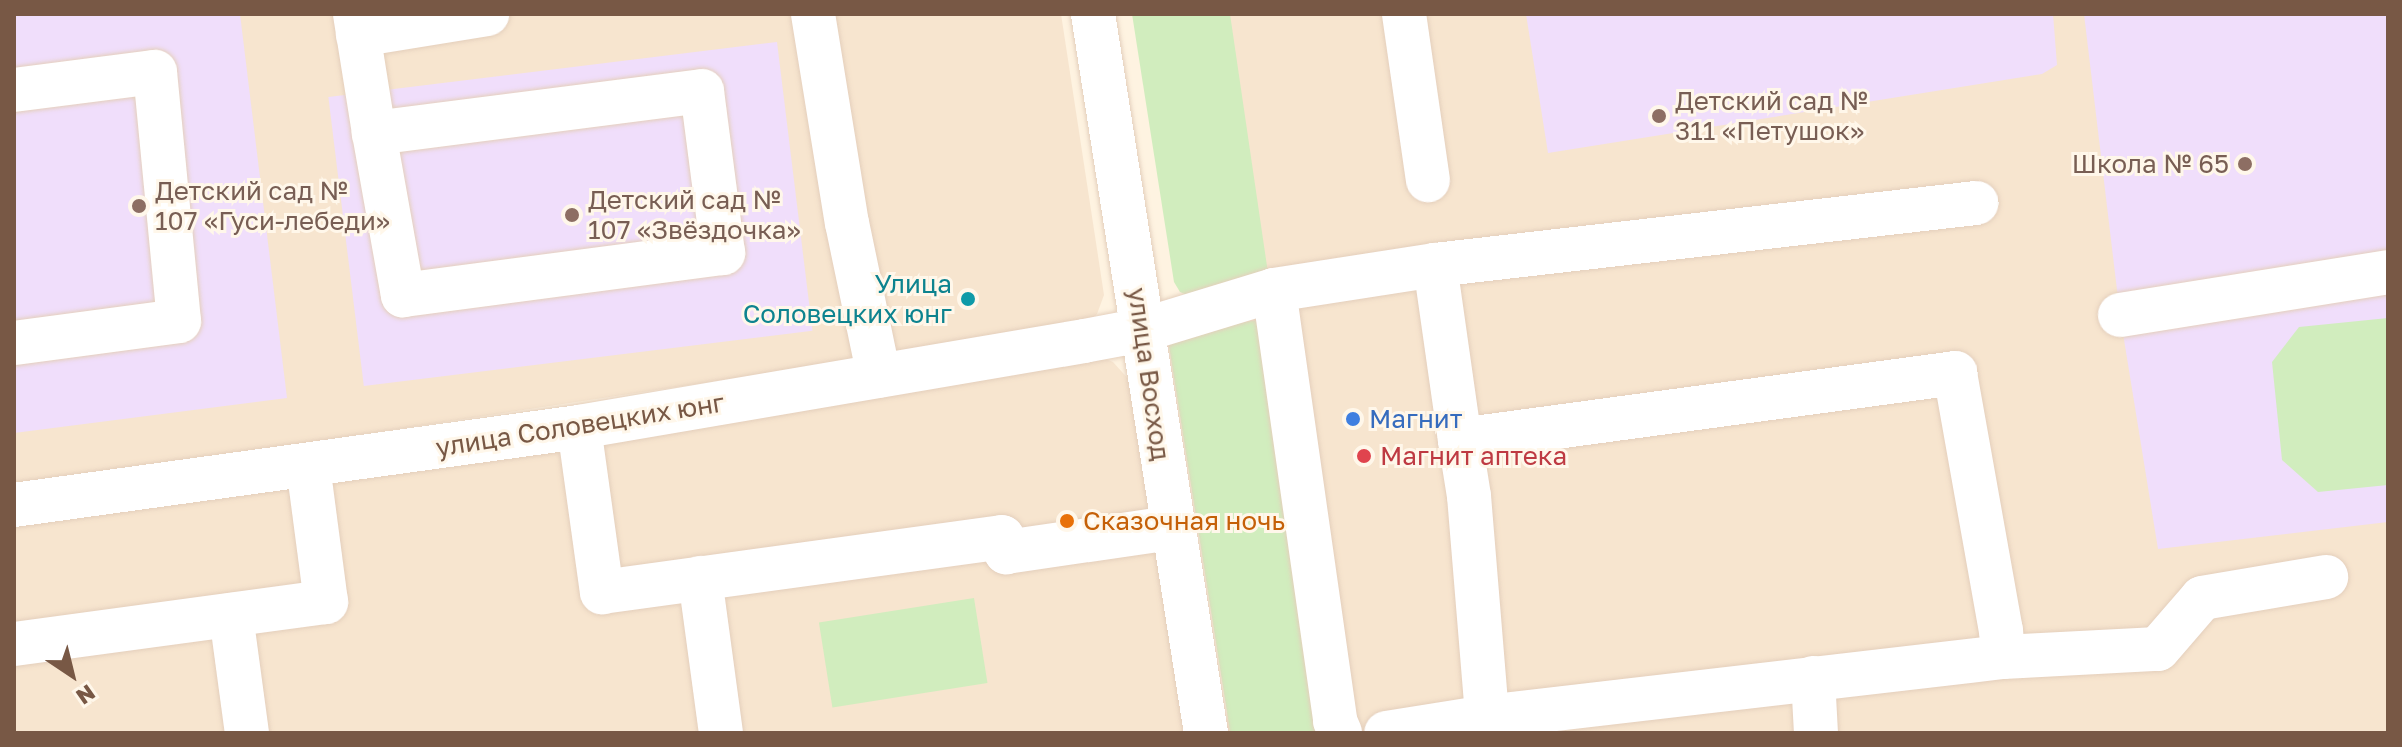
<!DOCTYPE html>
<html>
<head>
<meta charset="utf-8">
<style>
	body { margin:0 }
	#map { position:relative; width:2402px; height:747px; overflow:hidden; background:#fef3e1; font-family:"Golos Text",sans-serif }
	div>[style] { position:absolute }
	.residential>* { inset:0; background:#f7e5cf; transform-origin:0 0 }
	.education>* { inset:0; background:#f0defb; transform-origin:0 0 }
	.green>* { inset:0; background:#d1edbe; transform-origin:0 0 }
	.roads { filter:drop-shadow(0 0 2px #e4cfbc) drop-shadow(0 0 2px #e4cfbc) }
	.minor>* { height:44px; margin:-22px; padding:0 22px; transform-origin:22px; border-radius:22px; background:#fff }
	.dots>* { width:22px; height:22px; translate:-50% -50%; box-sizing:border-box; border:4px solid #fff7ea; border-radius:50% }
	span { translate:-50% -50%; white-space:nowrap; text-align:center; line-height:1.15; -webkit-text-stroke:6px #fff7ea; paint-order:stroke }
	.education-label { font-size:26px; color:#785e54 }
	.left { translate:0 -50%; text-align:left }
	.right { translate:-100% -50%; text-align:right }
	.culture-label { font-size:26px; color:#0d838f }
	.street-label { font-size:26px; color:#785845 }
	.shop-label { font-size:26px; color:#366cbe }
	.health-label { font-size:26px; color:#be3a42 }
	.food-label { font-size:26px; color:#c56008 }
	.frame { position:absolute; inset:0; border:16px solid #785845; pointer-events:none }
	.north { position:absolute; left:32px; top:635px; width:80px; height:80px; -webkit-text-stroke:6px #fff7ea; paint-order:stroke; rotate:145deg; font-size:22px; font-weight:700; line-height:32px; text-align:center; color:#785845 }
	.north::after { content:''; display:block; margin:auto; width:28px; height:36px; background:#785845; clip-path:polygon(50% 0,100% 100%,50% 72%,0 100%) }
</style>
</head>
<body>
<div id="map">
	<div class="residential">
		<i style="clip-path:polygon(14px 14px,1061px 14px,1104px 295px,1097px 314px,1086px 325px,14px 487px)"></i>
		<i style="left:1227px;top:14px;width:1161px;height:727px"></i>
		<i style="clip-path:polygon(1094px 354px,1113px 362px,1131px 382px,1185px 733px,14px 733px,14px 519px)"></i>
	</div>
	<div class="education">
		<i style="clip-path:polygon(14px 14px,240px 14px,287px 398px,14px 433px)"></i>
		<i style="clip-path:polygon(1526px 14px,2053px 14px,2057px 65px,2042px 74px,1548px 153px)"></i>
		<i style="clip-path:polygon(2084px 14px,2388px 14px,2388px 522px,2158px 549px,2120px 315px)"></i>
		<i style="left:777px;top:42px;width:291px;height:452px;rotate:83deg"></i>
	</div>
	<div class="green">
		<i style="clip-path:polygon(1132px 14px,1230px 14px,1268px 273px,1196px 299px,1180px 292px,1174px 282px)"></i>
		<i style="clip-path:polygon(2388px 318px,2388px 485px,2318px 492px,2282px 460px,2272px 362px,2299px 327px)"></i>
		<i style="left:1258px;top:320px;width:418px;height:92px;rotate:81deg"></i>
		<i style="left:974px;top:598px;width:86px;height:157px;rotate:81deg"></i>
	</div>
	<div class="roads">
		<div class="minor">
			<i style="left:355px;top:14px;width:121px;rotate:80.9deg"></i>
			<i style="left:374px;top:133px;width:165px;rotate:79.9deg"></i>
			<i style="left:403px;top:295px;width:323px;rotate:-7.5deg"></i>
			<i style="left:723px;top:253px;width:163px;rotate:-97.4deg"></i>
			<i style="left:702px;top:91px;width:331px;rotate:172.7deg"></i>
			<i style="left:813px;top:14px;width:212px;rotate:80.8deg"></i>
			<i style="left:847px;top:223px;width:156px;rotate:78.2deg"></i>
			<i style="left:1093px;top:14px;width:728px;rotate:81.07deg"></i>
			<i style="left:1404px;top:14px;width:168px;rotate:81.8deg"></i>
			<i style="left:358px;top:35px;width:131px;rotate:-9.2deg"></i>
			<i style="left:14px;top:90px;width:142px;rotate:-7.3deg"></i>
			<i style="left:155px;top:72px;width:250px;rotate:84.5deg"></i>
			<i style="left:179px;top:321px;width:166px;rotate:172.4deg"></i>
			<i style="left:1435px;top:265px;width:545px;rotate:-6.54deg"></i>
			<i style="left:1274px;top:290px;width:435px;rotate:81.9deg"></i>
			<i style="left:1335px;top:721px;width:13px;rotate:67deg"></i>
			<i style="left:2120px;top:315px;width:271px;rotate:-9.1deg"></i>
			<i style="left:579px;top:427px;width:167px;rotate:82.1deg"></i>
			<i style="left:602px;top:592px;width:404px;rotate:-7.8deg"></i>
			<i style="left:1002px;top:537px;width:16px;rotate:75deg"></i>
			<i style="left:1006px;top:552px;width:167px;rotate:-8.3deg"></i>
			<i style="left:1460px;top:440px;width:57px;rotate:80.9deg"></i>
			<i style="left:1469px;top:496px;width:222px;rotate:85.3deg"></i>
			<i style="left:14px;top:505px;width:570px;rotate:-7.86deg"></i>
			<i style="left:579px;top:427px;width:512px;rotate:-9.66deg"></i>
			<i style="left:1084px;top:341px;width:60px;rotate:-10.6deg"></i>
			<i style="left:1143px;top:330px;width:137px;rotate:-17deg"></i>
			<i style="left:1274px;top:290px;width:163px;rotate:-8.8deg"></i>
			<i style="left:1435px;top:265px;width:177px;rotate:81.9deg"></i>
			<i style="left:1460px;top:440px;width:500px;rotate:-7.7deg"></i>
			<i style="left:1955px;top:373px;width:261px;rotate:79.9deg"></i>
			<i style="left:2001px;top:630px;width:27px;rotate:86deg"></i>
			<i style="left:2003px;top:657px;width:519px;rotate:173.37deg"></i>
			<i style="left:1487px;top:717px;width:102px;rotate:171deg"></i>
			<i style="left:700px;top:578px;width:156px;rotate:82.3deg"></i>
			<i style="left:231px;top:615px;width:119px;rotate:82.3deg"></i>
			<i style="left:14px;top:644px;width:315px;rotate:-7.7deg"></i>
			<i style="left:326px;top:602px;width:138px;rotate:-97.5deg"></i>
			<i style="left:2003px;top:657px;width:155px;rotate:-3deg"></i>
			<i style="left:2158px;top:649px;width:67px;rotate:-49.2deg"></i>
			<i style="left:2202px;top:598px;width:126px;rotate:-9.6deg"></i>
			<i style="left:1813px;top:678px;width:55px;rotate:86.9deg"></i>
		</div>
	</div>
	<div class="dots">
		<i style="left:1659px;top:116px;background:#8d6e63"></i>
		<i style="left:2245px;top:164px;background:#8d6e63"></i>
		<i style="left:139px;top:206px;background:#8d6e63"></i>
		<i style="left:572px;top:215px;background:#8d6e63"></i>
		<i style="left:968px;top:299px;background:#0f9aa8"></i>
		<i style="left:1353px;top:419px;background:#3f7fe0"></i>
		<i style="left:1364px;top:456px;background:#e0444e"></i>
		<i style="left:1067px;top:521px;background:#e8710a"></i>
	</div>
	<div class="education-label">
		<span class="left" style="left:1675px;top:116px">Детский сад №<br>311 «Петушок»</span>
		<span class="right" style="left:2229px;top:164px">Школа № 65</span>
		<span class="left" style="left:155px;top:206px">Детский сад №<br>107 «Гуси-лебеди»</span>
		<span class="left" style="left:588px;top:215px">Детский сад №<br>107 «Звёздочка»</span>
	</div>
	<div class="culture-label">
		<span class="right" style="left:952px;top:299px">Улица<br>Соловецких юнг</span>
	</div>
	<div class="street-label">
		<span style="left:1149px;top:374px;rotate:82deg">улица Восход</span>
		<span style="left:580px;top:425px;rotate:-9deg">улица Соловецких юнг</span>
	</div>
	<div class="shop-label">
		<span class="left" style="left:1369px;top:419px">Магнит</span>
	</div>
	<div class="health-label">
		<span class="left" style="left:1380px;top:456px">Магнит аптека</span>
	</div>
	<div class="food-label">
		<span class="left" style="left:1083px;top:521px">Сказочная ночь</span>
	</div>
	<div class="frame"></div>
	<div class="north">N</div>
</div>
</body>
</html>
